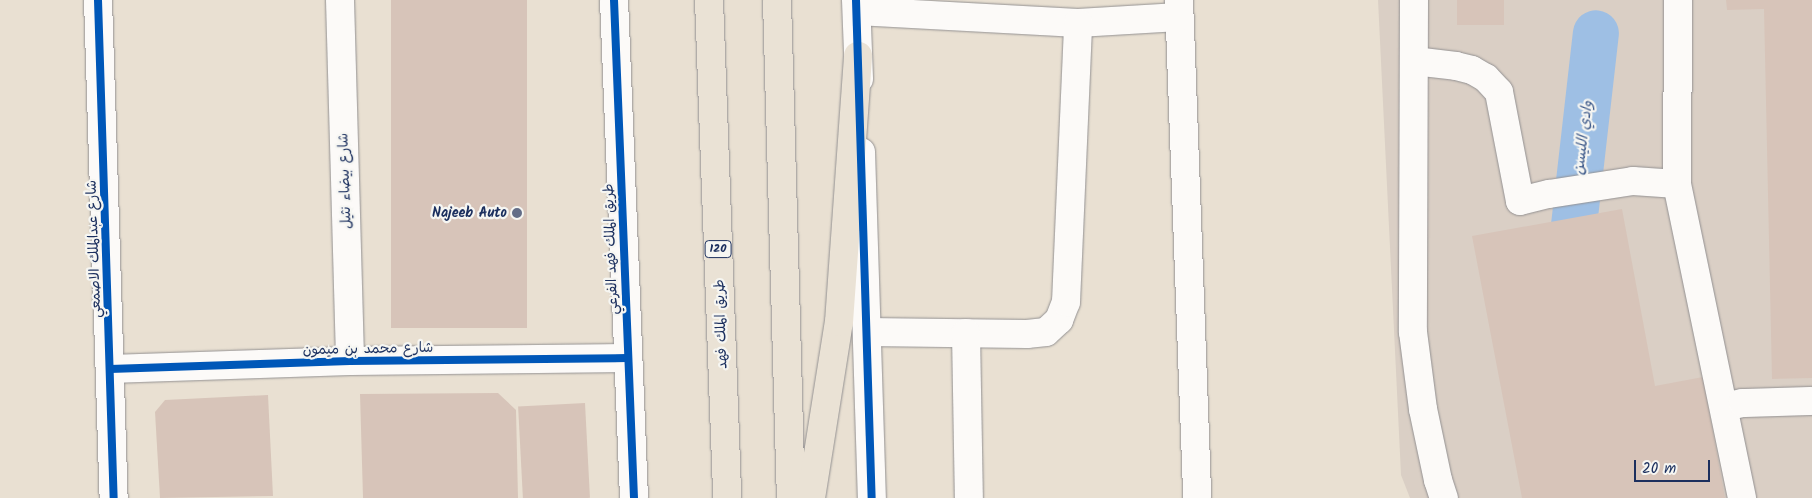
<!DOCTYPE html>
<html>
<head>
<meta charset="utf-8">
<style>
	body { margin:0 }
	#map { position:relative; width:1812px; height:498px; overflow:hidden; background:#e9e0d2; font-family:Kalam,"Playpen Sans Arabic",sans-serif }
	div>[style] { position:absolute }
	.industrial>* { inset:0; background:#dacfc5 }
	.river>* { height:46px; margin:-23px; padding:0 23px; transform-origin:23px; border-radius:23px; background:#9ebfe4 }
	.building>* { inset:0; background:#d7c4b9; transform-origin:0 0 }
	.roads { filter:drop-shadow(0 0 1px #939192) drop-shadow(0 0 1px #939192) }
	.minor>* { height:28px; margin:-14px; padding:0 14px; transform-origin:14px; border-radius:14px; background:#fcfaf8 }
	.highway>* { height:28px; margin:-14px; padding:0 14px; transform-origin:14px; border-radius:14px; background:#eae2d5 }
	.cycleway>* { height:8px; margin:-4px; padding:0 4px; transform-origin:4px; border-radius:4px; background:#0057b8 }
	.dots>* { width:14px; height:14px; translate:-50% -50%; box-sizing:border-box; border:2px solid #f6f6f2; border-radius:50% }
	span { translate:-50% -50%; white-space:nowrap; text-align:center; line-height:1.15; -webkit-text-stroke:4.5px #f6f6f2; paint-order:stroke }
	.shield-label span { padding:1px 4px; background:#f6f6f2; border:1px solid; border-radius:4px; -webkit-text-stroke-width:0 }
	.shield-label { font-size:12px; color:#1b2f5e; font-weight:700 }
	.street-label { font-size:14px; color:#1b2f5e }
	.poi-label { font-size:14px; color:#1b2f5e; font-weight:700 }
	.right { translate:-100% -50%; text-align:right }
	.water-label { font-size:15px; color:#395688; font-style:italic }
	.scale { position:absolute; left:1634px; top:460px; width:76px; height:22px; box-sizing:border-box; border:2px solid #1b2f5e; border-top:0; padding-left:6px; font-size:15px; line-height:18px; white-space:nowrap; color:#1b2f5e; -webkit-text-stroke:4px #f6f6f2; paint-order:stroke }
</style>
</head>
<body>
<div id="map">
	<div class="industrial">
		<i style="clip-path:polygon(1378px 0,1812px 0,1812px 498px,1410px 498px,1401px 475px)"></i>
	</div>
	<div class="river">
		<i style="left:1572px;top:243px;width:211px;rotate:-83.5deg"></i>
	</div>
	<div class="building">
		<i style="left:391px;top:0;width:136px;height:328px"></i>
		<i style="left:1457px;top:0;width:47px;height:25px"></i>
		<i style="clip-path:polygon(1726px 0,1812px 0,1812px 378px,1772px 379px,1764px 9px,1727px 10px)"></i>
		<i style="clip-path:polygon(1622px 209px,1655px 386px,1703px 377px,1725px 498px,1522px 498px,1472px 236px)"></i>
		<i style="clip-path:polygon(498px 393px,516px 410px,518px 498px,363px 498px,360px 394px)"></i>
		<i style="clip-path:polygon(268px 395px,273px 496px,160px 498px,155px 412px,165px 400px)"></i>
		<i style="left:585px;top:403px;width:95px;height:67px;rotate:87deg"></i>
	</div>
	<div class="roads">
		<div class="minor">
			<i style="left:98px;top:0;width:498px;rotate:88.2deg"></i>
			<i style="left:340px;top:0;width:361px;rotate:88.4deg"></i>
			<i style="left:614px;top:0;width:498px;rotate:87.7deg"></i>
			<i style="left:856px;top:0;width:79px;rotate:87.8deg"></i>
			<i style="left:1179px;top:0;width:498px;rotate:87.9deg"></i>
			<i style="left:1414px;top:0;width:332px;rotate:90.2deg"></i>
			<i style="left:1413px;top:332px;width:78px;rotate:82.6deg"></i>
			<i style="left:1423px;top:409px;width:73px;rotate:78.1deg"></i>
			<i style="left:1438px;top:480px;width:19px;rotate:72deg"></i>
			<i style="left:1678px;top:0;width:184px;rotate:90.3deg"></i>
			<i style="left:1677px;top:184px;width:321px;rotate:78.3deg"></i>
			<i style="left:857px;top:11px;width:221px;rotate:3.1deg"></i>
			<i style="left:1078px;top:23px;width:101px;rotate:-3.4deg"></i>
			<i style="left:1414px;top:61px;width:42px;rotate:6.8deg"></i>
			<i style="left:1456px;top:66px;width:16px;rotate:14deg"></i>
			<i style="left:1472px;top:70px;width:16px;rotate:30deg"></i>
			<i style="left:1486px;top:78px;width:19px;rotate:47deg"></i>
			<i style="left:1499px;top:92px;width:111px;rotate:79.1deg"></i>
			<i style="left:1520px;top:201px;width:30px;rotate:-14deg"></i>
			<i style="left:1549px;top:194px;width:85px;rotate:-8.8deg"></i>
			<i style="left:1633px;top:181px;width:44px;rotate:3.9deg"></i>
			<i style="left:861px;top:152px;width:346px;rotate:88.2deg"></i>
			<i style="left:867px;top:332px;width:160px;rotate:0.7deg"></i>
			<i style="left:1027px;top:334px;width:19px;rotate:-6deg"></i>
			<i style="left:1046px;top:332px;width:18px;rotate:-43deg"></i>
			<i style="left:1059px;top:320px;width:19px;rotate:-69deg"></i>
			<i style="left:1066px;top:302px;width:279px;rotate:-87.5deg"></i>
			<i style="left:966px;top:333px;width:165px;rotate:89deg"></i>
			<i style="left:110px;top:369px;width:240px;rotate:-1.9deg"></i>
			<i style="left:350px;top:361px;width:277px;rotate:-0.6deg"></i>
			<i style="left:1725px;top:407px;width:18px;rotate:-13deg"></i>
			<i style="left:1743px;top:403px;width:69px;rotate:-1.7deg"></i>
		</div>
		<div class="highway">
			<i style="left:709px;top:0;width:498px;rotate:87.9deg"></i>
			<i style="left:777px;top:0;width:498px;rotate:88.4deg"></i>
			<i style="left:811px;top:498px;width:178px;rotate:-81deg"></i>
			<i style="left:839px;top:322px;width:267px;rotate:-85.9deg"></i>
		</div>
	</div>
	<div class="cycleway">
		<i style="left:98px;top:0;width:498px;rotate:88.2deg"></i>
		<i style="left:614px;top:0;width:498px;rotate:87.7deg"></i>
		<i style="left:856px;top:0;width:498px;rotate:88.2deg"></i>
		<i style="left:110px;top:369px;width:240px;rotate:-1.9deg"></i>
		<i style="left:350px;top:361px;width:277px;rotate:-0.6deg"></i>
	</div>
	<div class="dots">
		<i style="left:517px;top:213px;background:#636d87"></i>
	</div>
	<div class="shield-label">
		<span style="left:718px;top:249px">120</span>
	</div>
	<div class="street-label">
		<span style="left:345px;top:181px;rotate:-92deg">شارع بيضاء نثيل</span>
		<span style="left:94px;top:249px;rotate:-92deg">شارع عبدالملك الاصمعي</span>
		<span style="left:611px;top:249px;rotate:-92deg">طريق الملك فهد الفرعي</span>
		<span style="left:721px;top:324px;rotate:-92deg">طريق الملك فهد</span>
		<span style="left:368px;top:349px;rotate:-1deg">شارع محمد بن ميمون</span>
	</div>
	<div class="poi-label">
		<span class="right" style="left:507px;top:213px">Najeeb Auto</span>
	</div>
	<div class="water-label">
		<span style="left:1584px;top:138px;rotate:-83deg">وادي الليسن</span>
	</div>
	<div class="scale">20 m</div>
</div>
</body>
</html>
